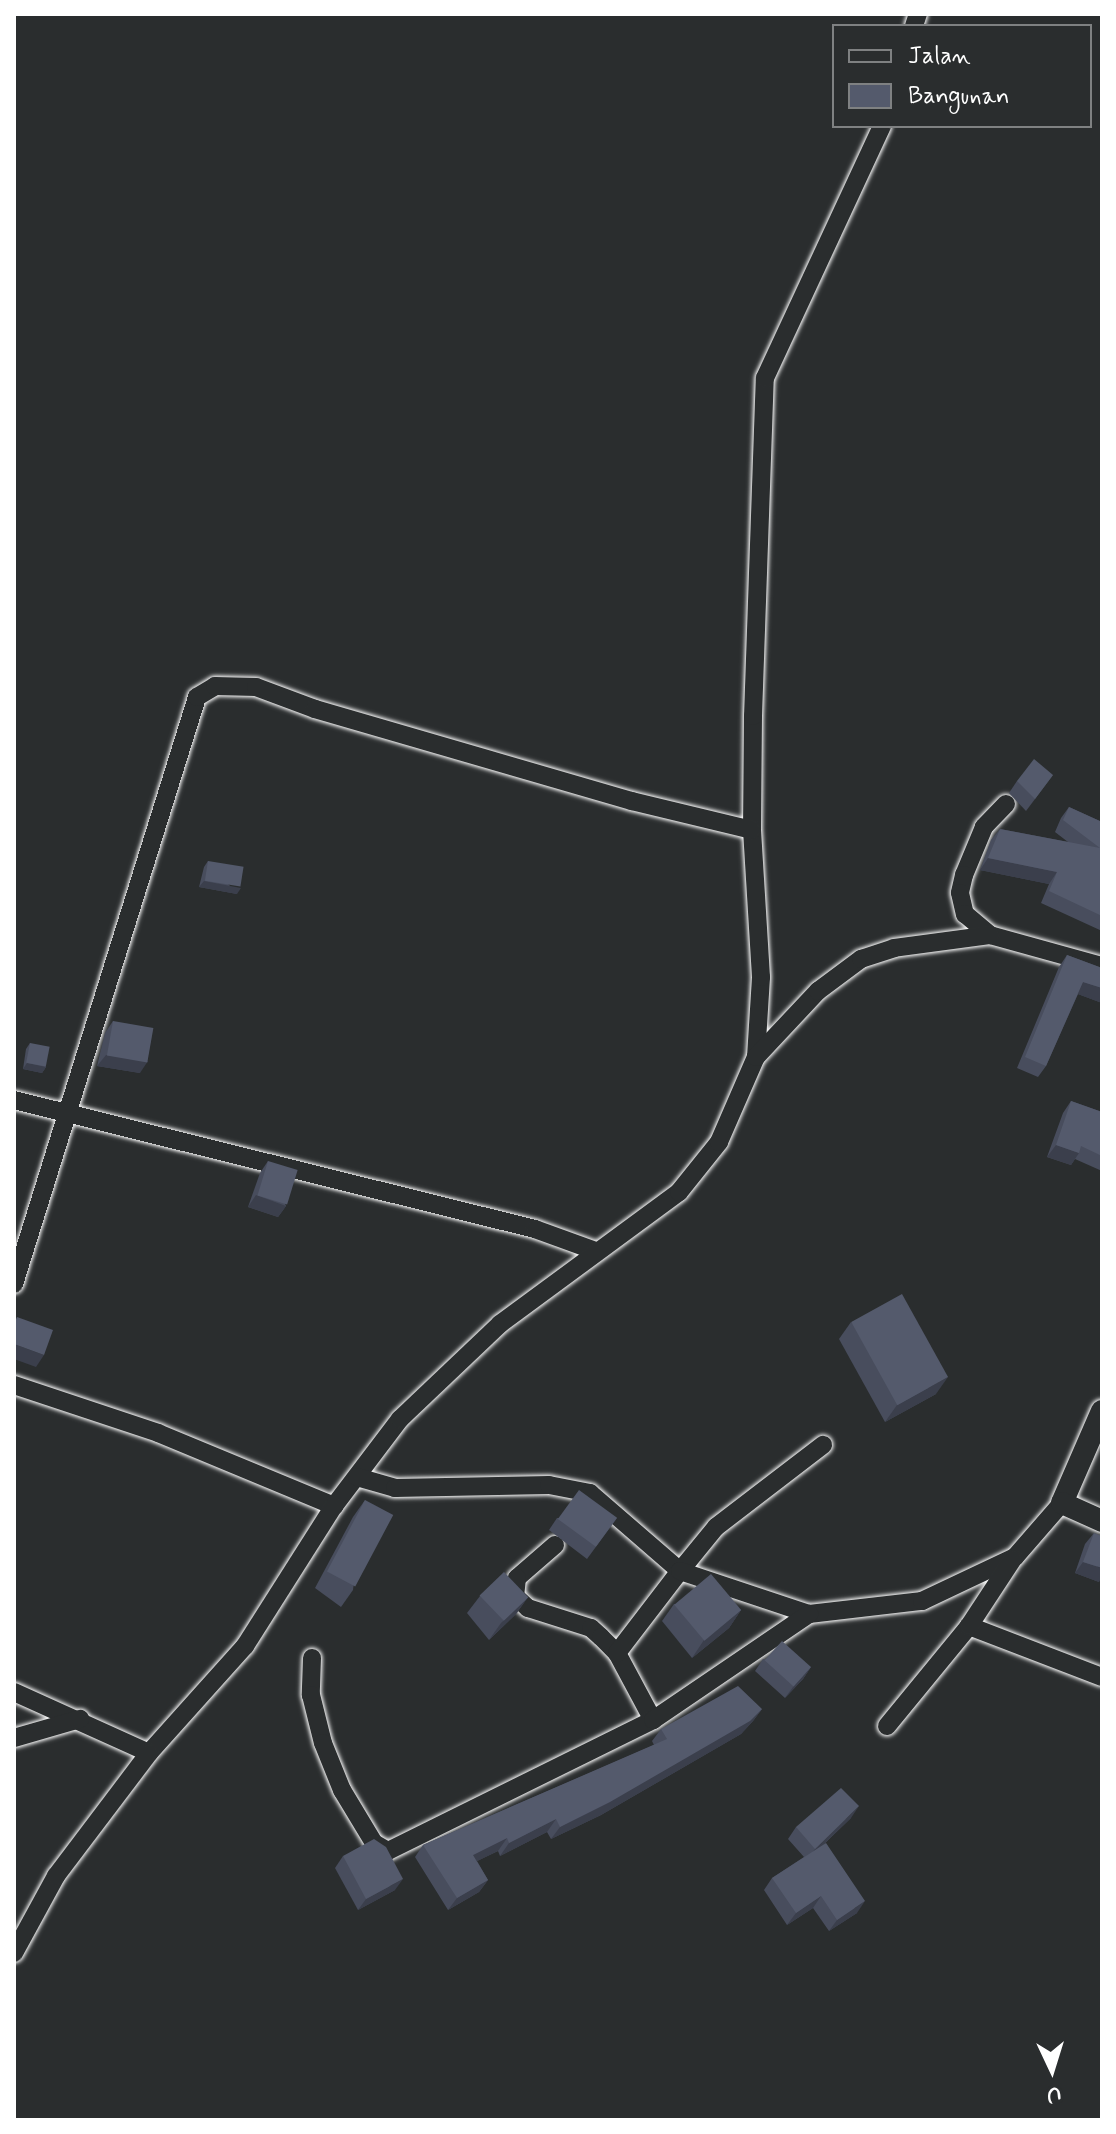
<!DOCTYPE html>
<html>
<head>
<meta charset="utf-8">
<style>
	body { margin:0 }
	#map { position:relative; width:1116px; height:2134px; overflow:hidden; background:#2a2d2e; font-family:Mynerve,sans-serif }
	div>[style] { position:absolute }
	.roads { filter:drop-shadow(0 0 2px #fff) drop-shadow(0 0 2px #fff) }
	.minor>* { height:18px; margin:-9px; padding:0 9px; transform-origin:9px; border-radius:9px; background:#2a2d2e }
	.tertiary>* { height:22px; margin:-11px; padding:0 11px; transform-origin:11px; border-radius:11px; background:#2a2d2e }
	.wall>* { inset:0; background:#484d5d }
	.shaded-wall>* { inset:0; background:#3b3f4c }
	.building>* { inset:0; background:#545a6c; transform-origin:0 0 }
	span { translate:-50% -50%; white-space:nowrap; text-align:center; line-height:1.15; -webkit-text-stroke:6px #2a2d2e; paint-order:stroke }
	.frame { position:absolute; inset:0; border:16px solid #fff; pointer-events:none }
	.legend { position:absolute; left:832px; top:24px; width:260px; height:104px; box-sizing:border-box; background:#2a2d2e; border:2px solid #7f8182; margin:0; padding:10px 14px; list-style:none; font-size:24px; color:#fff }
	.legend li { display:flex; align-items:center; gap:16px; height:40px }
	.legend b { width:40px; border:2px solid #7f8182 }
	.north { position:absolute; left:1012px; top:2030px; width:80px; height:80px; -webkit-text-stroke:6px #2a2d2e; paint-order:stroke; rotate:176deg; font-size:22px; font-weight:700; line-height:32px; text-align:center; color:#fff }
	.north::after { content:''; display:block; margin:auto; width:28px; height:36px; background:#fff; clip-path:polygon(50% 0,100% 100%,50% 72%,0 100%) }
</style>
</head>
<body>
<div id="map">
	<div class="roads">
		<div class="minor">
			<i style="left:914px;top:26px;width:13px;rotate:-72deg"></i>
			<i style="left:1006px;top:804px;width:32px;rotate:134deg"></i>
			<i style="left:984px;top:827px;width:52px;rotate:112.6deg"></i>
			<i style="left:964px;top:875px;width:18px;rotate:103deg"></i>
			<i style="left:960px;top:893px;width:22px;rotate:77deg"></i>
			<i style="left:965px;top:914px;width:33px;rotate:40deg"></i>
			<i style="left:990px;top:935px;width:116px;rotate:15.5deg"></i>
			<i style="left:756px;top:1057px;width:80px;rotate:-86.4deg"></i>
			<i style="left:761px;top:977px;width:147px;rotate:-93.5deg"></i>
			<i style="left:752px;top:830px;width:114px;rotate:-89.5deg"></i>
			<i style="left:753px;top:716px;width:338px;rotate:-88deg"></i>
			<i style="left:765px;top:378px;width:278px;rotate:-65.1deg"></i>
			<i style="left:14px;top:1100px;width:537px;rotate:13.91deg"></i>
			<i style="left:535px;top:1229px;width:62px;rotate:19.9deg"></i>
			<i style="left:14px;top:1284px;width:615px;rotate:-72.68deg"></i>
			<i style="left:197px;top:697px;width:21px;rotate:-31deg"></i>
			<i style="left:215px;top:686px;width:41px;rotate:1.4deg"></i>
			<i style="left:256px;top:687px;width:63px;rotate:20.4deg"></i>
			<i style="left:315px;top:709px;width:330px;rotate:16.2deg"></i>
			<i style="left:632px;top:801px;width:123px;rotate:13.6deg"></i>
			<i style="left:14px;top:1385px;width:152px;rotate:18.4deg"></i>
			<i style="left:158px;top:1433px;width:191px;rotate:22.5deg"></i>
			<i style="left:334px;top:1506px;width:109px;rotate:-52.8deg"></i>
			<i style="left:400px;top:1419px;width:138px;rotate:-43.5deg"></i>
			<i style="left:500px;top:1324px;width:222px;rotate:-36.4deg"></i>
			<i style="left:679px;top:1192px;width:64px;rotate:-51.3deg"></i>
			<i style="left:719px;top:1142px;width:93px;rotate:-66.5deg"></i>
			<i style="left:756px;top:1057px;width:91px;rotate:-46.8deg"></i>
			<i style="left:818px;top:991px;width:54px;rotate:-36.7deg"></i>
			<i style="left:861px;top:959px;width:35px;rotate:-18deg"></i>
			<i style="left:894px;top:948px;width:97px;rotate:-7.7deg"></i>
			<i style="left:357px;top:1477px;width:40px;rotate:16deg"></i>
			<i style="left:395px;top:1488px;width:154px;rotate:-1.1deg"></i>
			<i style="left:549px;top:1485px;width:42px;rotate:11deg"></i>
			<i style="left:590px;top:1493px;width:119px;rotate:40.9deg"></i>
			<i style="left:680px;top:1571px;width:57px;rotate:-50.7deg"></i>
			<i style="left:716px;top:1527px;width:135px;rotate:-37.5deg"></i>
			<i style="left:555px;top:1545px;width:50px;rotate:139deg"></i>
			<i style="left:517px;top:1578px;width:18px;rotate:96deg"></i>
			<i style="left:515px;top:1596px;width:18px;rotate:43deg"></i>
			<i style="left:528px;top:1608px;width:66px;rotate:17.6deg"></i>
			<i style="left:591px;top:1628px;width:13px;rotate:42deg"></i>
			<i style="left:601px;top:1637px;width:23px;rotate:45deg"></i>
			<i style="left:617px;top:1653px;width:76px;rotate:61.8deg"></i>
			<i style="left:969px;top:1626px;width:142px;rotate:21deg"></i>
			<i style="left:617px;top:1653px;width:103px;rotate:-52.5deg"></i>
			<i style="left:680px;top:1571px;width:136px;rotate:18.4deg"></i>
			<i style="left:809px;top:1614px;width:114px;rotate:-6.6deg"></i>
			<i style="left:922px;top:1601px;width:103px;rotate:-25.3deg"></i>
			<i style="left:1015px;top:1557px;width:72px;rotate:-49deg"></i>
			<i style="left:312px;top:1658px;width:37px;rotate:92deg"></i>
			<i style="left:311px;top:1695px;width:49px;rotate:76deg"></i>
			<i style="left:323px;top:1743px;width:51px;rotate:68deg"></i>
			<i style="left:342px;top:1790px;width:62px;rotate:58.9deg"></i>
			<i style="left:374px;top:1843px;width:16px;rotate:30deg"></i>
			<i style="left:388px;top:1851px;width:296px;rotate:-26.3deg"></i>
			<i style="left:653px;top:1720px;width:189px;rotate:-34.2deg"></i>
			<i style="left:14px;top:1692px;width:148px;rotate:24.3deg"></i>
			<i style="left:149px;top:1753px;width:144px;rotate:-48.1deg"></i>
			<i style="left:245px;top:1646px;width:166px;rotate:-57.6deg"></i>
			<i style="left:887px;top:1726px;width:129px;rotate:-50.6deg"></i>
			<i style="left:969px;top:1626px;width:80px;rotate:-56.7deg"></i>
			<i style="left:14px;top:1738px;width:69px;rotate:-16.1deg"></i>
			<i style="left:14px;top:1953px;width:88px;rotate:-61.4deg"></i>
			<i style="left:56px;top:1876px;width:154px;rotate:-52.9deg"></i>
		</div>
		<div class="tertiary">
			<i style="left:1102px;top:1411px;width:100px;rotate:113.5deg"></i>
			<i style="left:1062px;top:1503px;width:44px;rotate:24.2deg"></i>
		</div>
	</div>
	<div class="wall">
		<i style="clip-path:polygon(1053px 775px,1026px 811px,1009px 793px,1017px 781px)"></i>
		<i style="clip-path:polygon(1069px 807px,1102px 822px,1102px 931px,1041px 903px,1049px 884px,980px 870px,991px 840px,1000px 829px,1068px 842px,1055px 832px,1061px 818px)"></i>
		<i style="clip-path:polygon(208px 861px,237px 894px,199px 887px,204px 867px)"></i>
		<i style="clip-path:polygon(1067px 955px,1102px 968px,1102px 1003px,1078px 994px,1046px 1066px,1038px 1077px,1017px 1068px,1059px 967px)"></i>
		<i style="clip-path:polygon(113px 1021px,140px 1073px,97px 1066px,105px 1033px)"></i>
		<i style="clip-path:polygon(30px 1043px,46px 1067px,42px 1073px,23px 1069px,26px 1049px)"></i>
		<i style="clip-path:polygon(1071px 1101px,1102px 1112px,1102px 1171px,1075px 1159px,1071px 1165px,1047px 1157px,1063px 1113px)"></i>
		<i style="clip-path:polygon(268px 1161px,286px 1206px,278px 1217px,248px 1207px,260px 1173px)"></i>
		<i style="clip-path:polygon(851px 1322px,936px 1394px,885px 1422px,839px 1339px)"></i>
		<i style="clip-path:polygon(365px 1500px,353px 1590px,341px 1607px,315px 1588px,353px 1517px)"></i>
		<i style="clip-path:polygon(557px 1518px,617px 1518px,587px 1559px,549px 1530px)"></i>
		<i style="clip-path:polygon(1094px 1533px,1099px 1582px,1075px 1573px,1085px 1544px)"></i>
		<i style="clip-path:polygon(480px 1596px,528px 1597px,516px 1614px,489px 1640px,467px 1613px)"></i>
		<i style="clip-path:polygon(674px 1604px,741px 1610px,729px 1628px,692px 1658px,662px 1621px)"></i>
		<i style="clip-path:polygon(763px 1659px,811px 1667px,803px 1679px,785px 1698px,755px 1671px)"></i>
		<i style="clip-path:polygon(762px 1709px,753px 1721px,741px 1734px,601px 1815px,551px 1839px,547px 1832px,500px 1856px,498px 1851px,477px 1861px,488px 1880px,479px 1892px,448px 1910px,415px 1857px,423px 1845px,654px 1745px,652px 1741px,661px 1729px)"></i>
		<i style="clip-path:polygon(851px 1818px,822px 1846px,857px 1913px,829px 1931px,813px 1908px,787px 1925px,764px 1890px,772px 1878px,804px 1857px,788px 1839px,796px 1827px)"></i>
		<i style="clip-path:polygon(343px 1856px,395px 1890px,358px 1910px,335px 1868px)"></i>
	</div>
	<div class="shaded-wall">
		<i style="clip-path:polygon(988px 858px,1057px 872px,1049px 884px,980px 870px)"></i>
		<i style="clip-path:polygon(204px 881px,241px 888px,237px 894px,199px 887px)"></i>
		<i style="clip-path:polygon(1083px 982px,1102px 988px,1102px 1003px,1075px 993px)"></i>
		<i style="clip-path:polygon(106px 1055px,148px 1061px,140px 1073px,97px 1066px)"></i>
		<i style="clip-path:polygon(27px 1063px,46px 1067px,42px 1073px,23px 1069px)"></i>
		<i style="clip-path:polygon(1056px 1145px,1079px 1153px,1071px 1165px,1047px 1157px)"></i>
		<i style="clip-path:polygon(256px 1195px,286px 1206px,278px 1217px,248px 1207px)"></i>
		<i style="clip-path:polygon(14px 1344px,44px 1355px,36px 1367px,14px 1359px)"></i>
		<i style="clip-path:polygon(948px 1377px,936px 1394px,885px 1422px,897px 1405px)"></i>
		<i style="clip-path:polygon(1083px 1562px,1102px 1568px,1102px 1578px,1099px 1582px,1075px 1573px)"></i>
		<i style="clip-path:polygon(528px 1597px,516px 1614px,489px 1640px,501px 1623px)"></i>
		<i style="clip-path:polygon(741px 1610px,729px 1628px,692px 1658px,704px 1640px)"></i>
		<i style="clip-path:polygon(811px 1667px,803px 1679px,785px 1698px,793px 1687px)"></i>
		<i style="clip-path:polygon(762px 1709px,753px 1721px,741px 1734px,601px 1815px,551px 1839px,560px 1827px)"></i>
		<i style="clip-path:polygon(859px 1806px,851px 1818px,807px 1860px,815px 1849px)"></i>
		<i style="clip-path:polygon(556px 1819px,547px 1832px,500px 1856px,509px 1843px)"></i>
		<i style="clip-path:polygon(507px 1838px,498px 1851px,465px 1867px,473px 1855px)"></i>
		<i style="clip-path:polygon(403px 1879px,395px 1890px,358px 1910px,366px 1899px)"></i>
		<i style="clip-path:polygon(488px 1880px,479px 1892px,448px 1910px,457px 1898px)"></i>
		<i style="clip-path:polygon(821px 1896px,813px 1908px,787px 1925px,796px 1913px)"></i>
		<i style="clip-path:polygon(865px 1901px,857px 1913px,829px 1931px,837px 1920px)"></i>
	</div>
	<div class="building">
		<i style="clip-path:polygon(1034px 759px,1053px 775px,1035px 799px,1017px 781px)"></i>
		<i style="clip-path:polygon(1069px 807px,1102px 822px,1102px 916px,1049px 891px,1057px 872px,988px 858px,1000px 829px,1100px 848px,1063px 820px)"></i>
		<i style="left:208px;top:861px;width:36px;height:20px;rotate:9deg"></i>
		<i style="clip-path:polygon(1067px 955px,1102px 968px,1102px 988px,1083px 982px,1046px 1066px,1025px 1057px)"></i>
		<i style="left:113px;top:1021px;width:41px;height:35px;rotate:10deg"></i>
		<i style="left:30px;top:1043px;width:20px;height:20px;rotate:11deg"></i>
		<i style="clip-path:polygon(1071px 1101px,1102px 1112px,1102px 1156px,1081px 1146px,1079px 1153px,1056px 1145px)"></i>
		<i style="left:268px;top:1161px;width:31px;height:36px;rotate:17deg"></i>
		<i style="left:902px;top:1294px;width:95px;height:58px;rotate:61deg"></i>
		<i style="clip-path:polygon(17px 1317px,53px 1330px,44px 1355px,14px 1344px,14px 1324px)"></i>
		<i style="left:579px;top:1490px;width:47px;height:36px;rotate:36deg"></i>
		<i style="left:365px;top:1500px;width:32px;height:81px;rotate:28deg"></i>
		<i style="clip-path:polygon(1094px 1533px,1102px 1536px,1102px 1568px,1083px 1562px)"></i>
		<i style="left:504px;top:1572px;width:35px;height:34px;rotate:46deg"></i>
		<i style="left:711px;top:1574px;width:47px;height:48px;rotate:50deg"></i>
		<i style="left:782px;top:1641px;width:39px;height:26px;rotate:42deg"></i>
		<i style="clip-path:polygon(738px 1686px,762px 1709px,750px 1721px,610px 1802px,560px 1827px,556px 1819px,509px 1843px,507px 1838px,473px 1855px,488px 1880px,457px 1898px,423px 1845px,667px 1739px,661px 1729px)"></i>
		<i style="clip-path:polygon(841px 1788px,859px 1806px,815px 1849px,796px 1827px)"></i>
		<i style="clip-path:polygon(374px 1839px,386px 1847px,403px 1879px,366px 1899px,343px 1856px)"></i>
		<i style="clip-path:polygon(826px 1843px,865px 1901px,837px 1920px,821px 1896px,796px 1913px,772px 1878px)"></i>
	</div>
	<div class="frame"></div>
	<ul class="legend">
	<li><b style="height:10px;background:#2a2d2e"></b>Jalan</li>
	<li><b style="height:22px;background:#545a6c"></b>Bangunan</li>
	</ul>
	<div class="north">U</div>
</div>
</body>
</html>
